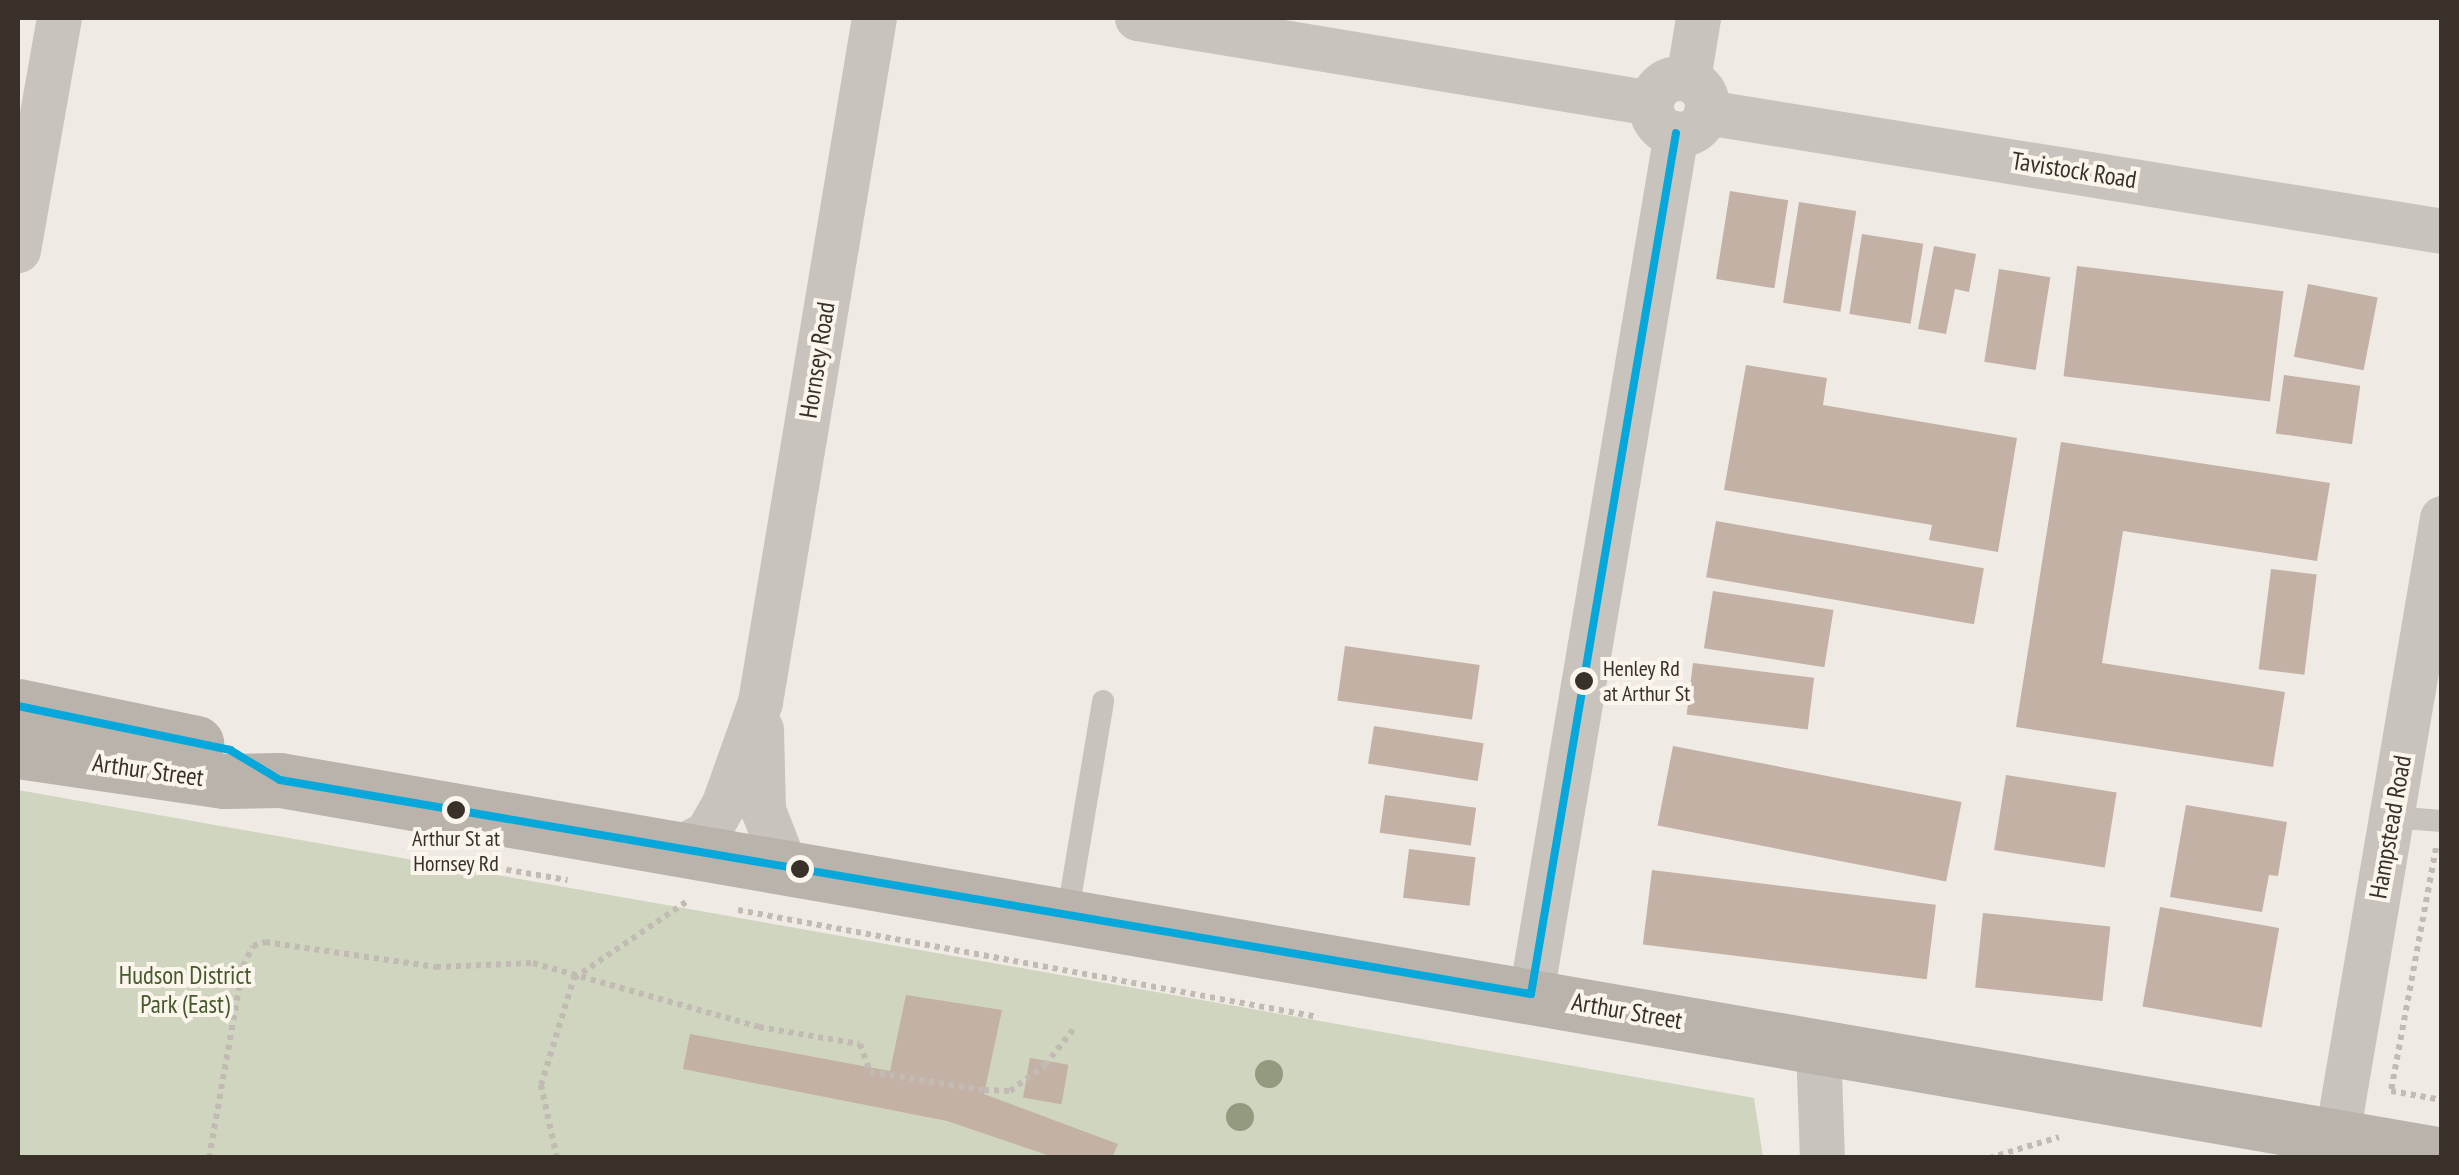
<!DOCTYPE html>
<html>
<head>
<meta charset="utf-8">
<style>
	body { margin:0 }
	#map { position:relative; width:2459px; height:1175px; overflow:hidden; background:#efebe4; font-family:"PT Sans Narrow",sans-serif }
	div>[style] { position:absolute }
	.green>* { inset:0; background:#cfd5be }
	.building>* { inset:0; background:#c3b1a5; transform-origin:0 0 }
	.path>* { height:6px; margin-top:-3px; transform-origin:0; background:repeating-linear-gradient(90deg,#c1bbb4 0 5px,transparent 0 10px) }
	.service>* { height:22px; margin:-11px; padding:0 11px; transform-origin:11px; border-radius:11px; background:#c8c3bc }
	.minor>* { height:45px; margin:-22.5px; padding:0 22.5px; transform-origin:22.5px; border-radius:22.5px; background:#c8c3bc }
	.minor>.ring { margin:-22.5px; padding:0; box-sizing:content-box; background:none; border:45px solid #c8c3bc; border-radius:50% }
	.secondary>* { height:55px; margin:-27.5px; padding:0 27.5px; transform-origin:27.5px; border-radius:27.5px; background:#b9b3ac }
	.bus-1>* { height:8px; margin:-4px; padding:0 4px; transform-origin:4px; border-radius:4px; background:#06a8db }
	.trees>* { width:28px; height:28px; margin:-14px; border-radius:50%; background:#929b7f }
	.dots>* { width:28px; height:28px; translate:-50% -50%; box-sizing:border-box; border:5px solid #fbf5ec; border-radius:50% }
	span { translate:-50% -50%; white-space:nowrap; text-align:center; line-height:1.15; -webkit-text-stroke:8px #fbf5ec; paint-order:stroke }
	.bus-label { font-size:22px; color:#3a302a }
	.left { translate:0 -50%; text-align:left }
	.street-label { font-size:25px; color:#3a302a }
	.park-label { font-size:25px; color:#45592d }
	.frame { position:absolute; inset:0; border:20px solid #3a302a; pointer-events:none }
</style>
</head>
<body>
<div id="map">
	<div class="green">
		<i style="clip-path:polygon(18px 790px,1754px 1098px,1763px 1157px,18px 1157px)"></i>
	</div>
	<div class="building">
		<i style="left:1730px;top:191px;width:59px;height:89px;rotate:9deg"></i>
		<i style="left:1799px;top:202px;width:58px;height:102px;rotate:9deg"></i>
		<i style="left:1862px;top:234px;width:62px;height:81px;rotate:9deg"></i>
		<i style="clip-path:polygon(1934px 246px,1976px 254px,1969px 292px,1955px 289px,1946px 334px,1918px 329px)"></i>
		<i style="left:2077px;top:266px;width:208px;height:111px;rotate:7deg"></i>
		<i style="left:1999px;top:269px;width:52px;height:94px;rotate:9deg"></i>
		<i style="left:2308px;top:284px;width:71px;height:74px;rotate:11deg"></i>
		<i style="clip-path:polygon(1746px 365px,1827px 378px,1823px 405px,2017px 438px,1998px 552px,1929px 540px,1932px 525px,1724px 490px)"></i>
		<i style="left:2284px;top:375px;width:77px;height:59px;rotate:8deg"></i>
		<i style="clip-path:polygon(2061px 442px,2330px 483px,2317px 561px,2123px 531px,2102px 663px,2285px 692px,2273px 767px,2016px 727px)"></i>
		<i style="left:1716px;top:521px;width:272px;height:57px;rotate:10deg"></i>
		<i style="left:2271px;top:569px;width:46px;height:101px;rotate:7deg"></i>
		<i style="left:1713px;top:591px;width:122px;height:58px;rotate:9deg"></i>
		<i style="left:1345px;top:646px;width:136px;height:55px;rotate:8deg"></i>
		<i style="left:1693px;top:663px;width:122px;height:52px;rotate:7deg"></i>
		<i style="left:1374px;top:726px;width:111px;height:38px;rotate:9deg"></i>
		<i style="left:1673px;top:746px;width:294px;height:81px;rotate:11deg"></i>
		<i style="left:2006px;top:775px;width:112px;height:76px;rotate:9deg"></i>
		<i style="left:1385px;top:795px;width:92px;height:38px;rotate:8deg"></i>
		<i style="clip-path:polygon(2186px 805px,2287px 822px,2278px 876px,2269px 875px,2262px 912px,2170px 897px)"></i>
		<i style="left:1409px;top:849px;width:67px;height:49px;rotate:7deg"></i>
		<i style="left:1652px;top:870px;width:286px;height:75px;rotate:7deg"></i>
		<i style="left:2160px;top:907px;width:121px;height:101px;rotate:10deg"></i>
		<i style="left:1983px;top:913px;width:128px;height:75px;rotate:6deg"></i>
		<i style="clip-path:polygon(906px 995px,1002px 1010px,984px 1094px,1118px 1144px,1112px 1158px,1056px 1158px,947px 1121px,683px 1069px,690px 1034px,890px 1071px)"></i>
		<i style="left:1030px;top:1058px;width:39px;height:40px;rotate:10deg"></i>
	</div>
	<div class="path">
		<i style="left:2436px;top:848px;width:247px;rotate:100.5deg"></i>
		<i style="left:2391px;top:1091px;width:52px;rotate:10deg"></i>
		<i style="left:467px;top:863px;width:102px;rotate:9.6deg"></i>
		<i style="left:738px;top:910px;width:590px;rotate:10.45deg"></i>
		<i style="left:209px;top:1158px;width:195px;rotate:-80deg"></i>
		<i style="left:243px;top:966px;width:22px;rotate:-63deg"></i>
		<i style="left:253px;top:946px;width:13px;rotate:-18deg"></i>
		<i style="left:265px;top:942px;width:173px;rotate:8.3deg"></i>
		<i style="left:436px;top:967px;width:97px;rotate:-2.4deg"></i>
		<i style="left:533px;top:963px;width:235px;rotate:15.8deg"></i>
		<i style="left:759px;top:1027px;width:102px;rotate:9.6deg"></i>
		<i style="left:860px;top:1044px;width:30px;rotate:70deg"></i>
		<i style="left:870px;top:1072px;width:115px;rotate:9deg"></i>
		<i style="left:984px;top:1090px;width:26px;rotate:2deg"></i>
		<i style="left:1010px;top:1091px;width:44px;rotate:-36.6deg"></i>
		<i style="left:1045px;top:1065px;width:48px;rotate:-51.7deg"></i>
		<i style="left:557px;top:1158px;width:75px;rotate:-102.4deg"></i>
		<i style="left:541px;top:1085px;width:112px;rotate:-72.9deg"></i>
		<i style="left:574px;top:978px;width:139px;rotate:-34.1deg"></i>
		<i style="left:1989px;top:1158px;width:73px;rotate:-16.7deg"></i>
	</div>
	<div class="service">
		<i style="left:2392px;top:817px;width:50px;rotate:4.6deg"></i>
		<i style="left:1067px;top:917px;width:219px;rotate:-80.5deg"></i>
	</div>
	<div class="minor">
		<i style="left:1137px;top:18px;width:521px;rotate:9.39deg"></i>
		<i class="ring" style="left:1651px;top:78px;width:11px;height:11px"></i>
		<i style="left:1688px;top:79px;width:62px;rotate:-80.7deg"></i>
		<i style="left:1706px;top:112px;width:746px;rotate:9.18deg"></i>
		<i style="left:18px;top:250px;width:236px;rotate:-80deg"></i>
		<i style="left:761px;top:729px;width:81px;rotate:88.6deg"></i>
		<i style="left:763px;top:810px;width:60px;rotate:68.6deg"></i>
		<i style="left:678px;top:848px;width:33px;rotate:-27deg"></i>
		<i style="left:707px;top:833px;width:34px;rotate:-60deg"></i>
		<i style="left:724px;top:803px;width:107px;rotate:-70.4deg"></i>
		<i style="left:760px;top:702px;width:693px;rotate:-80.54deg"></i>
		<i style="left:1531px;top:994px;width:873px;rotate:-80.44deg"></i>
		<i style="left:1818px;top:1045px;width:113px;rotate:88deg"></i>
		<i style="left:2337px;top:1135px;width:626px;rotate:-80.34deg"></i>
	</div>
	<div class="secondary">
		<i style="left:18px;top:706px;width:182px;rotate:11.7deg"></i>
		<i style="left:18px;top:751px;width:208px;rotate:8.3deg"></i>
		<i style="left:224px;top:781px;width:56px;rotate:-1deg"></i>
		<i style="left:280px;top:780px;width:2194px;rotate:9.84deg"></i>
	</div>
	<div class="bus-1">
		<i style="left:18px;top:706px;width:217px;rotate:11.7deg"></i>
		<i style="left:230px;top:750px;width:58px;rotate:31deg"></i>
		<i style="left:280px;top:780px;width:1269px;rotate:9.71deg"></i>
		<i style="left:1531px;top:994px;width:873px;rotate:-80.44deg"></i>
	</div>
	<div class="trees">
		<i style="left:1269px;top:1074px"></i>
		<i style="left:1240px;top:1117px"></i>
	</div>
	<div class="dots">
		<i style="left:1584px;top:681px;background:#3a302a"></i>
		<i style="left:456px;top:810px;background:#3a302a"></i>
		<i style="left:800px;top:869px;background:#3a302a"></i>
	</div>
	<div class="bus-label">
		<span class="left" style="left:1603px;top:681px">Henley Rd<br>at Arthur St</span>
		<span style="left:456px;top:851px">Arthur St at<br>Hornsey Rd</span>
	</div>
	<div class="street-label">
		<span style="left:2074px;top:170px;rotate:9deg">Tavistock Road</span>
		<span style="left:817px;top:360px;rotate:-81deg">Hornsey Road</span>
		<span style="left:148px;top:770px;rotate:8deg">Arthur Street</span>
		<span style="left:2390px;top:827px;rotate:-80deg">Hampstead Road</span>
		<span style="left:1627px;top:1011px;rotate:10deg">Arthur Street</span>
	</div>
	<div class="park-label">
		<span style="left:185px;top:990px">Hudson District<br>Park (East)</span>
	</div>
	<div class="frame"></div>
</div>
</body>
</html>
